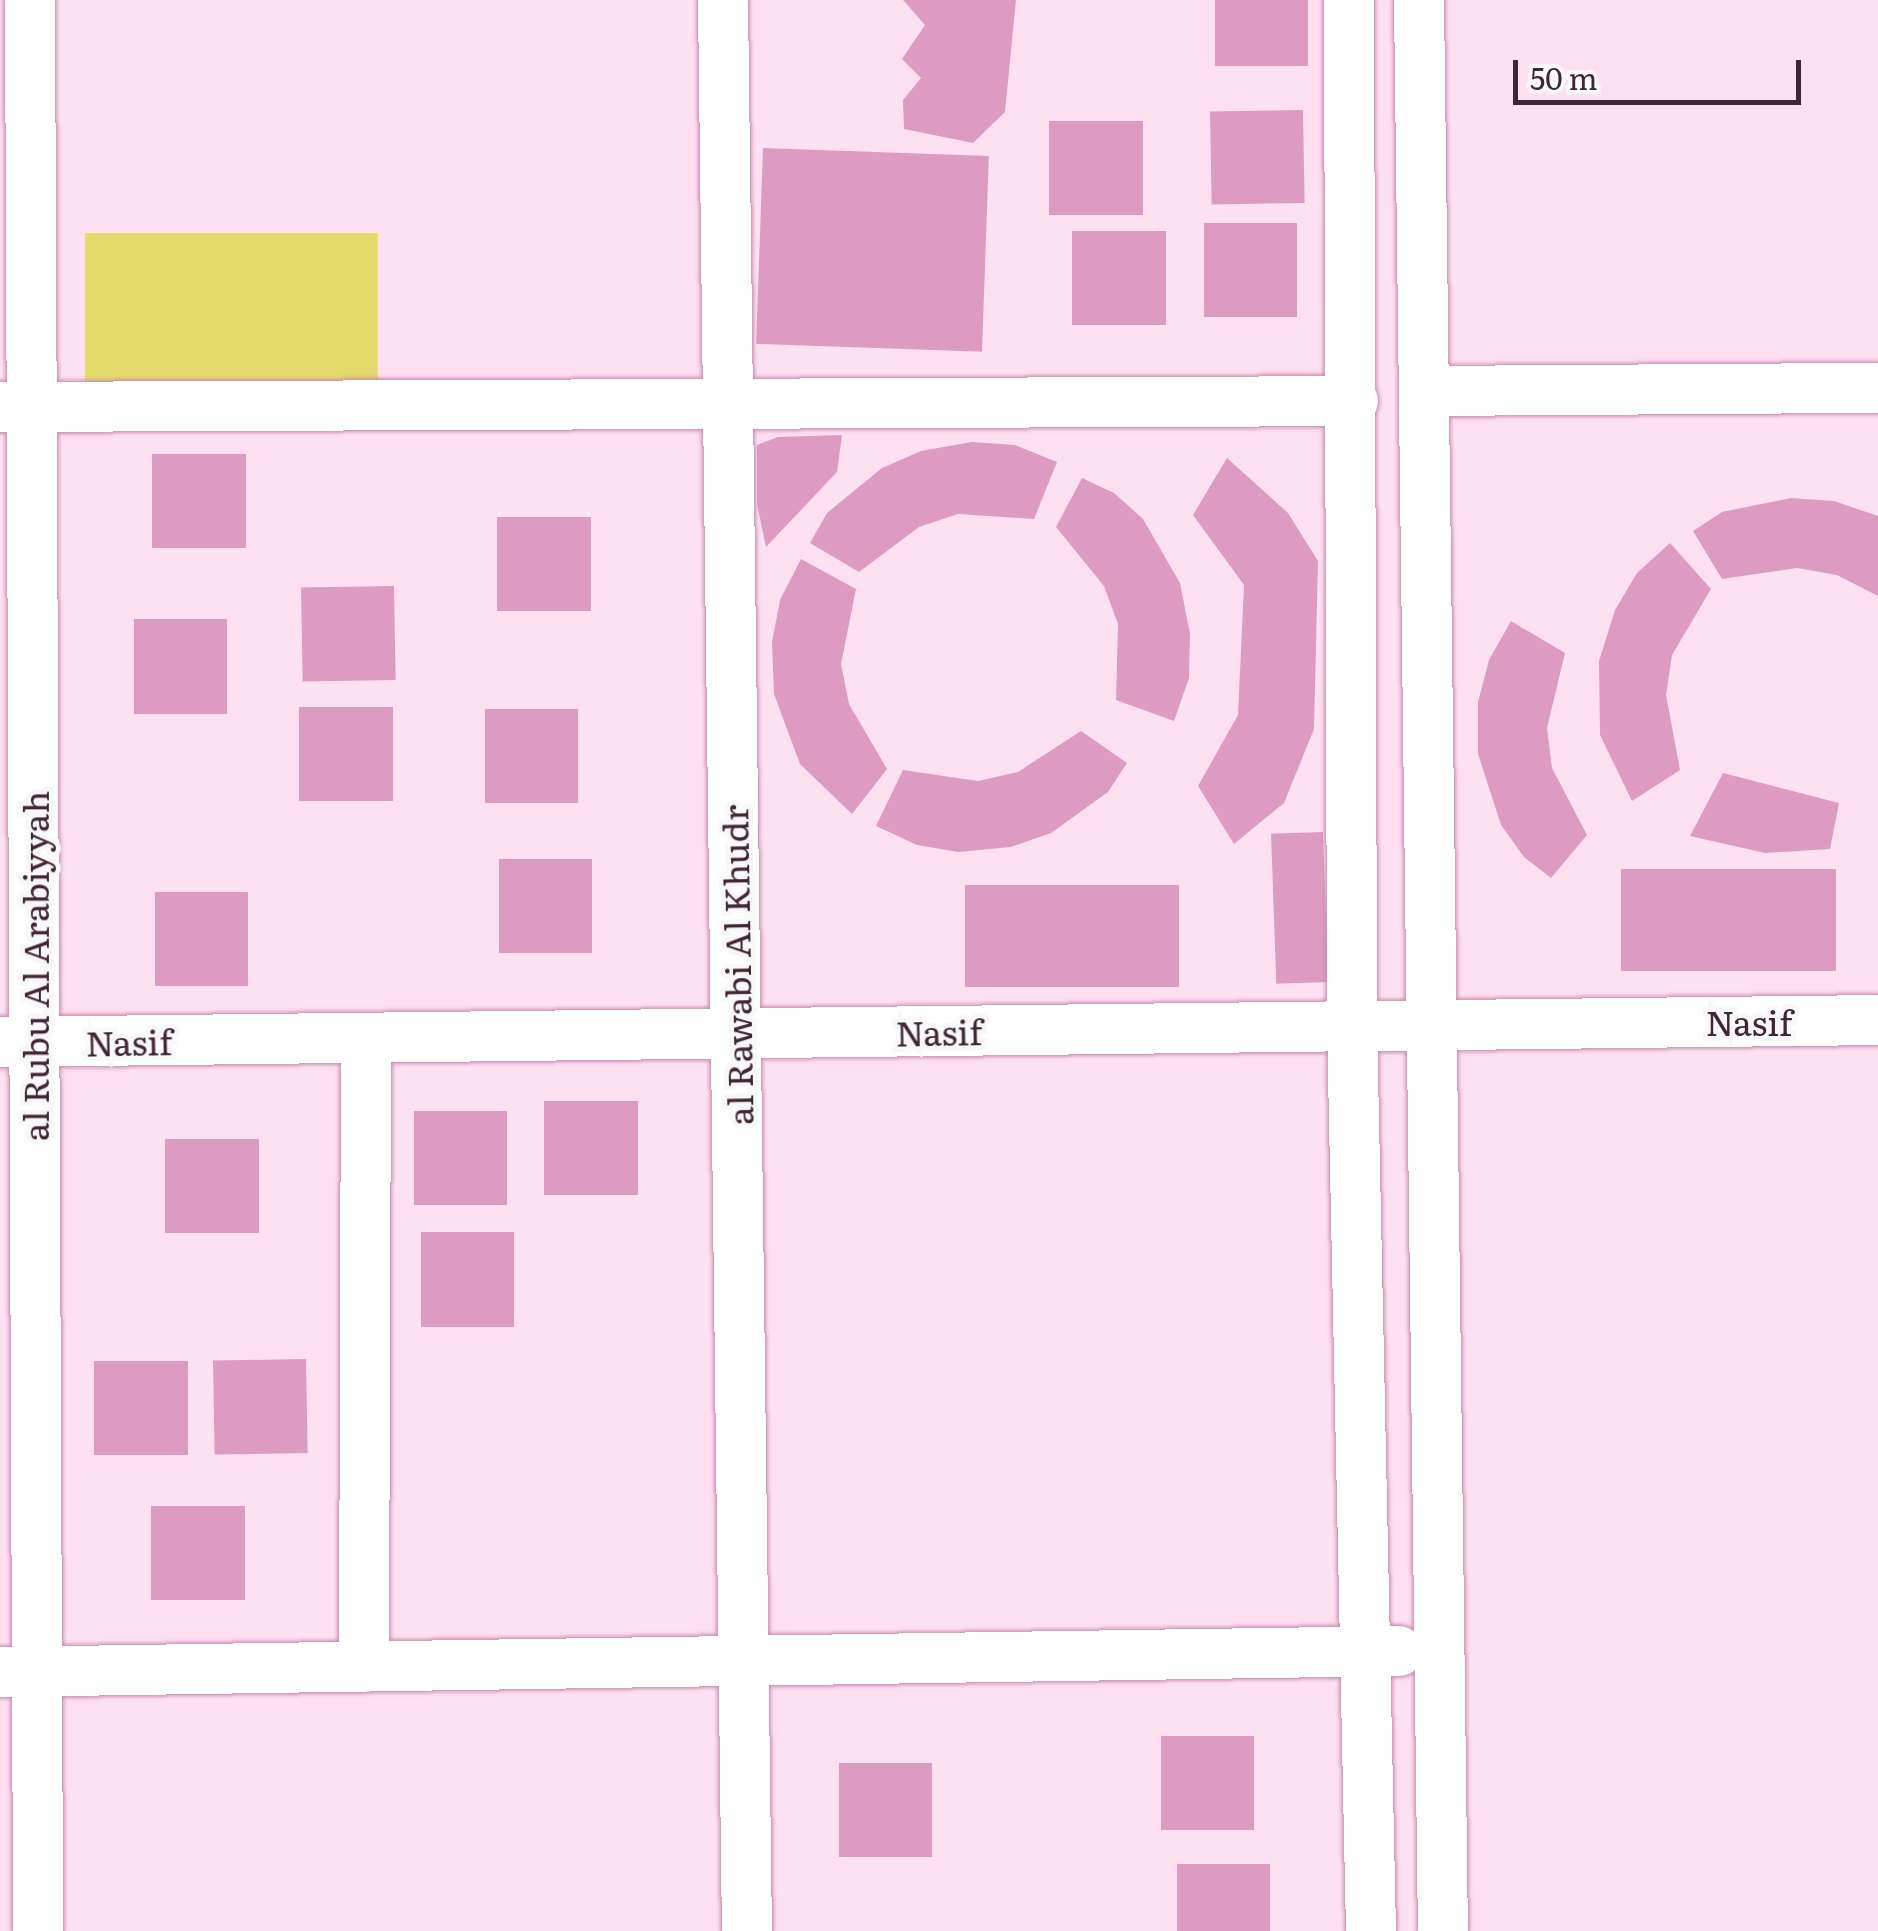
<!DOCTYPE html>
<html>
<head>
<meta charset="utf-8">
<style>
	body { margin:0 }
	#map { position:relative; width:1878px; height:1931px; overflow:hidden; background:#fee1f1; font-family:Literata,serif }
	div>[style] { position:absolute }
	.green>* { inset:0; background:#e5da6c; transform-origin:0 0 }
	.building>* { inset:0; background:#de9bc2; transform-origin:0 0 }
	.roads { filter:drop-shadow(0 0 2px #c887ad) drop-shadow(0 0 2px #c887ad) }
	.minor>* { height:50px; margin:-25px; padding:0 25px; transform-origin:25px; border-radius:25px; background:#fff }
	span { translate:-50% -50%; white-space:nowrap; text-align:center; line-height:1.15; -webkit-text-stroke:10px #f8f8f8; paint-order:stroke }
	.street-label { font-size:35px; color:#3f2535 }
	.scale { position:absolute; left:1513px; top:60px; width:288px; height:45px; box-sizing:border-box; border:5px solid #3f2535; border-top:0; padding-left:12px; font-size:30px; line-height:35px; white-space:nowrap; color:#3f2535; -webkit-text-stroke:8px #f8f8f8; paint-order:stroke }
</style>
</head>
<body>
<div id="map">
	<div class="green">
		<i style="left:378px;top:233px;width:152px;height:293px;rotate:90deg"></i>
	</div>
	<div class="building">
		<i style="clip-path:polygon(903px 0,1016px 0,1005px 112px,973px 143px,904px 129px,903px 100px,921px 78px,902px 59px,925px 25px)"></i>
		<i style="left:1215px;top:0;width:93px;height:66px"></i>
		<i style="left:1303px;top:110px;width:93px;height:93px;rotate:89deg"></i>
		<i style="left:1049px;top:121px;width:94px;height:94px"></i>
		<i style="left:763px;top:148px;width:226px;height:196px;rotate:2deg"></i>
		<i style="left:1297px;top:223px;width:94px;height:93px;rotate:90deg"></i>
		<i style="left:1072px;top:231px;width:94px;height:94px"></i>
		<i style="clip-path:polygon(842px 435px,837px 472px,766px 547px,757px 504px,757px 445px,778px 437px)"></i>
		<i style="clip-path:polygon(972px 442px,1015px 445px,1057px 462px,1034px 519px,958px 514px,919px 527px,859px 572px,810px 543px,827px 513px,882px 468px,921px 451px)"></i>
		<i style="left:246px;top:454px;width:94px;height:94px;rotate:90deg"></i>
		<i style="clip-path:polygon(1227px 458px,1288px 513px,1318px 561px,1314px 729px,1284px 803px,1234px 844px,1198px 786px,1238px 715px,1244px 585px,1193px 515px)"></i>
		<i style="clip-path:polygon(1082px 478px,1114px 493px,1143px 519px,1180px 583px,1190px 634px,1189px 678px,1174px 721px,1116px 700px,1118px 624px,1104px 586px,1056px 527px)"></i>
		<i style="clip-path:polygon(1791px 498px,1834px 501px,1878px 516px,1878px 596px,1837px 575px,1797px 568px,1722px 579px,1693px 531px,1722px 512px)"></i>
		<i style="left:591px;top:517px;width:94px;height:94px;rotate:90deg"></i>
		<i style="clip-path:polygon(1670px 543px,1711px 589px,1672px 655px,1666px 695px,1680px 770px,1632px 801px,1600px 735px,1599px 661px,1615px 610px,1637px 573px)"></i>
		<i style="clip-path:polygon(801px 559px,856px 589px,841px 664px,849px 704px,887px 769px,852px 814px,800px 764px,774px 694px,772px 642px,780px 600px)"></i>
		<i style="left:394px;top:586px;width:94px;height:93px;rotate:89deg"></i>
		<i style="left:227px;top:619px;width:95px;height:93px;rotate:90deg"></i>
		<i style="clip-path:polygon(1511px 621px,1565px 653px,1547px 728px,1552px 768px,1587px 835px,1551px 878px,1524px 857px,1501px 825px,1478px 754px,1478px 702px,1489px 660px)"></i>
		<i style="left:299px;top:707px;width:94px;height:94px"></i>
		<i style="left:485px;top:709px;width:93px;height:94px"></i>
		<i style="clip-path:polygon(1081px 731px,1127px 763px,1108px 792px,1051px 833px,1011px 847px,958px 852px,917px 845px,876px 826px,903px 770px,978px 781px,1018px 772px)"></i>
		<i style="clip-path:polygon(1723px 773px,1839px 803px,1830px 849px,1765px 853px,1690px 836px)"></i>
		<i style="left:1323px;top:832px;width:150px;height:52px;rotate:88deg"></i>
		<i style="left:499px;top:859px;width:93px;height:94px"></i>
		<i style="left:1621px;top:869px;width:215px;height:102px"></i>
		<i style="left:965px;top:885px;width:214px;height:102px"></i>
		<i style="left:155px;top:892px;width:93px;height:94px"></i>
		<i style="left:638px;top:1101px;width:94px;height:94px;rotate:90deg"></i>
		<i style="left:507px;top:1111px;width:94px;height:93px;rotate:90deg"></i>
		<i style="left:165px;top:1139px;width:94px;height:94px"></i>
		<i style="left:421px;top:1232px;width:93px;height:95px"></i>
		<i style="left:306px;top:1359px;width:94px;height:93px;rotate:89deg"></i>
		<i style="left:188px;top:1361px;width:94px;height:94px;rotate:90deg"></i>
		<i style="left:245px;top:1506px;width:94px;height:94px;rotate:90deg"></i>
		<i style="left:1161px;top:1736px;width:93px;height:94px"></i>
		<i style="left:932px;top:1763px;width:94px;height:93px;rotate:90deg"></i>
		<i style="left:1177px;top:1864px;width:93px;height:67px"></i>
	</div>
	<div class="roads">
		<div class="minor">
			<i style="left:30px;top:0;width:1931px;rotate:89.76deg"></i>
			<i style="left:723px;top:0;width:1931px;rotate:89.29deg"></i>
			<i style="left:1349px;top:0;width:1025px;rotate:89.83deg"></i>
			<i style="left:1352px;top:1025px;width:906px;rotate:88.8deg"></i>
			<i style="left:1419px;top:0;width:1931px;rotate:89.29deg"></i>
			<i style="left:1424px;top:391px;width:454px;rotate:-0.4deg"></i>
			<i style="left:0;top:407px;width:1353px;rotate:-0.25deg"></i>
			<i style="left:0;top:1042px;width:1878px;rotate:-0.67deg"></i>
			<i style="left:364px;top:1667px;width:629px;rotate:-89.82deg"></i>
			<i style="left:0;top:1672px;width:1399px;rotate:-0.86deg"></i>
		</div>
	</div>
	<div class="street-label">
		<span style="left:736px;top:965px;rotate:-91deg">al Rawabi Al Khudr</span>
		<span style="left:34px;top:966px;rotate:-90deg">al Rubu Al Arabiyyah</span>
		<span style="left:1749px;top:1021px">Nasif</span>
		<span style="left:939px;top:1031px;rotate:-1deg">Nasif</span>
		<span style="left:129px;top:1041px;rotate:-1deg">Nasif</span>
	</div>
	<div class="scale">50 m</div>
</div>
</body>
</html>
